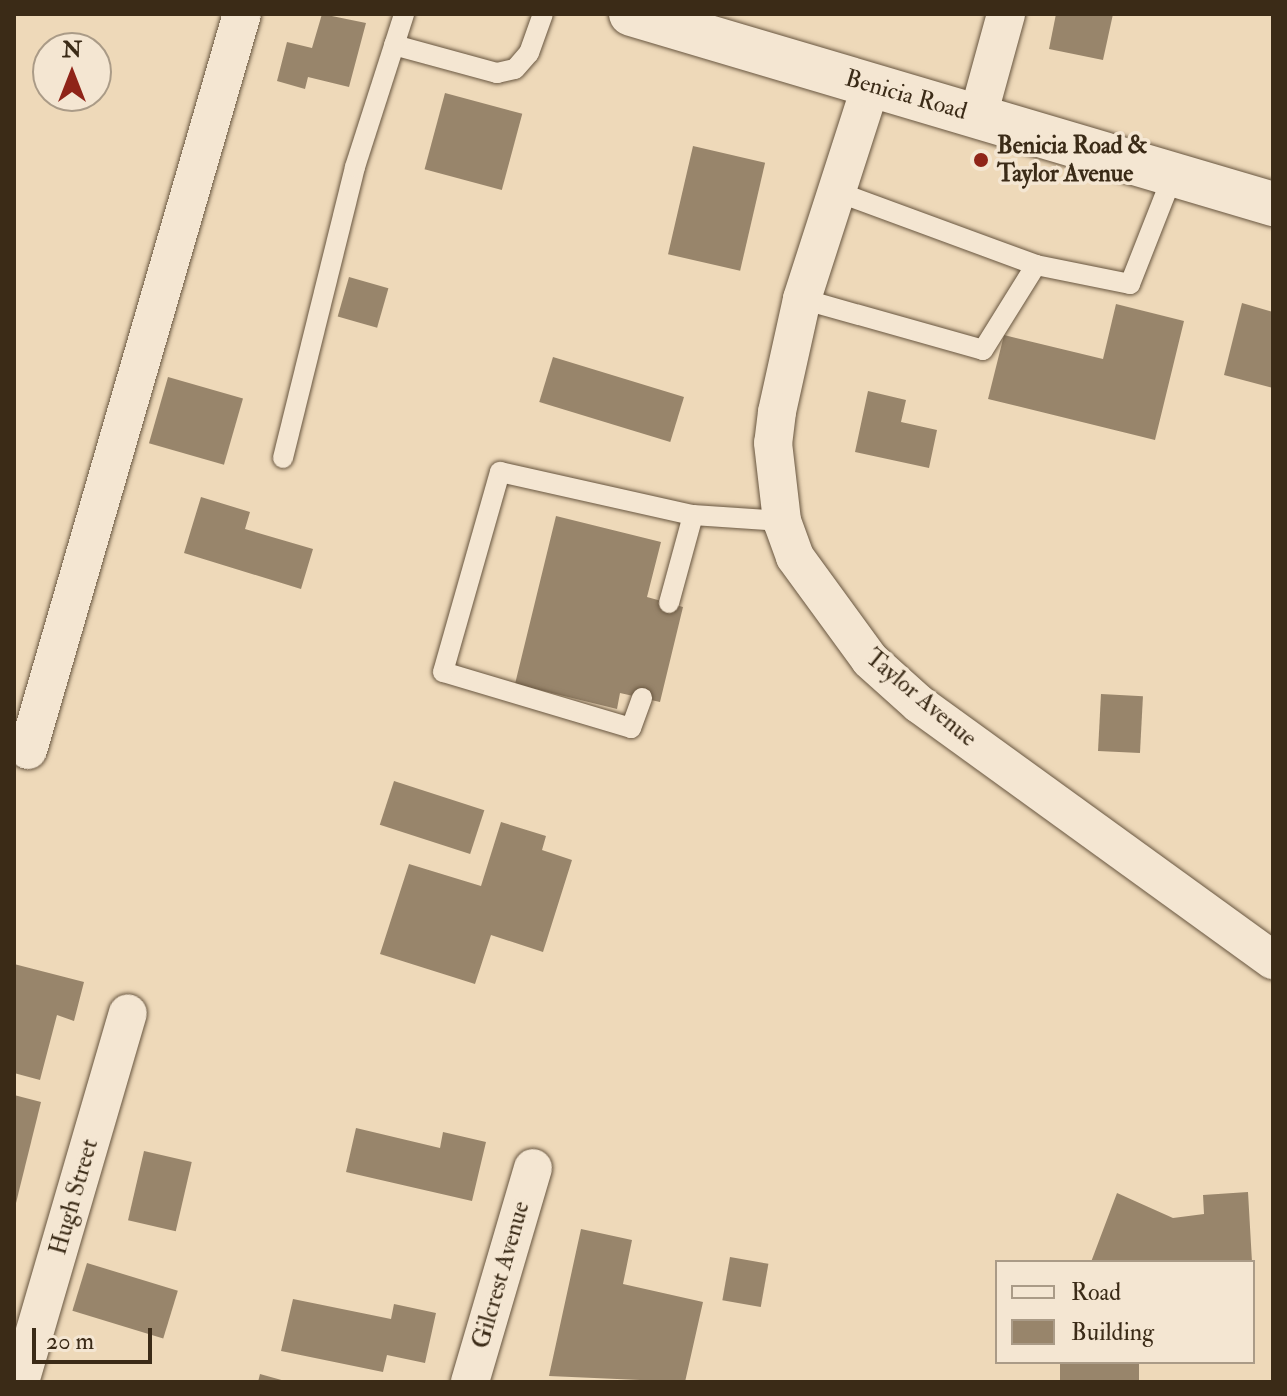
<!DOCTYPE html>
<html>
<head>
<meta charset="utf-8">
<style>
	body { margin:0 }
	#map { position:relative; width:1287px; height:1396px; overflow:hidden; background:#eed9b9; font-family:"IM FELL Double Pica",serif }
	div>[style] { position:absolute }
	.building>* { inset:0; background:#98856b; transform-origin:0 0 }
	.roads { filter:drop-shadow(0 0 2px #685640) drop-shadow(0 0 2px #685640) }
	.service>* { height:20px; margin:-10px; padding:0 10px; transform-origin:10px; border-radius:10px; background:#f4e6d2 }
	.minor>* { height:38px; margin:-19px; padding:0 19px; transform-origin:19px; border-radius:19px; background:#f4e6d2 }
	.secondary>* { height:44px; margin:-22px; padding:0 22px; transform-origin:22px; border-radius:22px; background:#f4e6d2 }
	.dots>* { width:22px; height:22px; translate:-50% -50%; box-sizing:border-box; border:4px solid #f4e6d2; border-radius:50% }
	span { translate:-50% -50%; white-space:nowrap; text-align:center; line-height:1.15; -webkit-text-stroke:7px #f4e6d2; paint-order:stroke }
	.street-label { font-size:24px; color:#3b2b17 }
	.poi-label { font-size:24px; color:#3b2b17; font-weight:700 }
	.left { translate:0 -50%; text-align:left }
	.frame { position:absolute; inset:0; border:16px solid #3b2b17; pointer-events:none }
	.legend { position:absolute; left:995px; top:1260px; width:260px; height:104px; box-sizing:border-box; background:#f4e6d2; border:2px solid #aa9b87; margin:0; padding:10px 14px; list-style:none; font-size:24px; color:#3b2b17 }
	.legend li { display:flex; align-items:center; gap:16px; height:40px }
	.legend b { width:40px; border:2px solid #aa9b87 }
	.north { position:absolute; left:32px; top:32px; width:80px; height:80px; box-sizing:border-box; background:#f4e6d2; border:2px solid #aa9b87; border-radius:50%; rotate:0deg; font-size:22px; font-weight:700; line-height:32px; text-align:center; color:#3b2b17 }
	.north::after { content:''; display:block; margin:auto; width:28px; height:36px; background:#8f2418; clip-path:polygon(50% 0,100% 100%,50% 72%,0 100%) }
	.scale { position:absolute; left:32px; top:1328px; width:120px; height:36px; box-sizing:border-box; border:4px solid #3b2b17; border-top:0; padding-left:10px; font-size:24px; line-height:28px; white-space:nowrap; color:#3b2b17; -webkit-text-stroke:6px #f4e6d2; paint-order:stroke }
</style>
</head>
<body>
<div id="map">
	<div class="building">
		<i style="clip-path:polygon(322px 14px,366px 23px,349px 87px,308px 77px,305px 89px,277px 81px,287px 42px,312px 48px)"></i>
		<i style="clip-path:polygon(1056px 14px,1113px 14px,1103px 60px,1049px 49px)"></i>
		<i style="left:445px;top:93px;width:80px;height:79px;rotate:15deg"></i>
		<i style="left:693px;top:146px;width:74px;height:111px;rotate:13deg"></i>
		<i style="left:349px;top:277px;width:41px;height:41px;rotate:16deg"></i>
		<i style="clip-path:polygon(1242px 303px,1273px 312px,1273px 388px,1224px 375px)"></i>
		<i style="clip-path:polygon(1116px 304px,1184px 321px,1155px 440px,988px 399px,1004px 335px,1103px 359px)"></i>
		<i style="left:553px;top:357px;width:137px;height:47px;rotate:17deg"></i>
		<i style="left:168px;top:377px;width:78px;height:69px;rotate:16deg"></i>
		<i style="clip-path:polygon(868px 391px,906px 400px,901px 422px,937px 430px,929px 468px,855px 452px)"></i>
		<i style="clip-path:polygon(201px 497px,250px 512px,245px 529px,313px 549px,301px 589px,184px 553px)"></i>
		<i style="clip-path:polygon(556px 516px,661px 542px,647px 597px,683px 607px,660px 702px,620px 693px,617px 709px,515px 684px)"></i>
		<i style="left:1101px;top:694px;width:42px;height:57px;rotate:3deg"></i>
		<i style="left:394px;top:781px;width:95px;height:46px;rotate:18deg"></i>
		<i style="clip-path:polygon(501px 822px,546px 836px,542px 850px,572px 860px,543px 952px,491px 935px,475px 984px,380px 954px,409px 864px,481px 886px)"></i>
		<i style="clip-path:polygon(14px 964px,84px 982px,74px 1021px,57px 1015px,40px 1080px,14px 1073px)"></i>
		<i style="clip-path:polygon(14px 1095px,41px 1102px,15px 1207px,14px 1207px)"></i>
		<i style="clip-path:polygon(356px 1128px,440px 1148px,443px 1132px,486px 1142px,472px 1201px,346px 1172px)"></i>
		<i style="left:144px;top:1151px;width:49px;height:71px;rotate:13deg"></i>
		<i style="clip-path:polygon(1248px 1192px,1252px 1262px,1091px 1262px,1117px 1193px,1173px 1218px,1204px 1214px,1203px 1195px)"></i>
		<i style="clip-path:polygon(581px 1229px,632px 1240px,623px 1284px,703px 1302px,685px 1382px,549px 1376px)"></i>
		<i style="left:730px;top:1257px;width:39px;height:44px;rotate:10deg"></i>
		<i style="left:87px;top:1263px;width:95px;height:50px;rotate:17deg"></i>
		<i style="clip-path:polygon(293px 1299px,391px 1319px,394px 1304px,436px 1313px,425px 1363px,387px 1355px,383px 1372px,281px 1351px)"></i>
		<i style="left:1060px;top:1362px;width:79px;height:20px"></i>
		<i style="clip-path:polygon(260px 1374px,285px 1381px,285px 1382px,258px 1382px)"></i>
	</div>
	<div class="roads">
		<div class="service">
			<i style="left:394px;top:45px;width:107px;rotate:15.2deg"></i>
			<i style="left:497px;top:73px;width:18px;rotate:-13deg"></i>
			<i style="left:515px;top:69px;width:21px;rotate:-49deg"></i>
			<i style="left:529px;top:53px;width:41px;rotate:-70.3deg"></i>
			<i style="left:1036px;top:265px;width:96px;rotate:11.4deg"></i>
			<i style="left:1130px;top:284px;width:117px;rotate:-68.5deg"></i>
			<i style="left:802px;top:299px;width:188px;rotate:15.7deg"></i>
			<i style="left:983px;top:350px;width:100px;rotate:-58.1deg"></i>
			<i style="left:1036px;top:265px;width:211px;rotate:-159.8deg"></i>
			<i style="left:283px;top:458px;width:300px;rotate:-76.1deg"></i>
			<i style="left:355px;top:167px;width:161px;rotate:-72.2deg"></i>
			<i style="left:669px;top:603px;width:91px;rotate:-74.7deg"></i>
			<i style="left:642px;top:698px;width:32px;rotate:110deg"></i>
			<i style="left:631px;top:728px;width:196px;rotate:-163.4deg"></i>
			<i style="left:443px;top:672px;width:208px;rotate:-74.1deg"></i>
			<i style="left:500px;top:472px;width:198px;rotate:12.6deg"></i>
			<i style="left:693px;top:515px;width:89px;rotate:3.9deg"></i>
		</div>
		<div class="minor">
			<i style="left:871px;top:85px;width:225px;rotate:107.9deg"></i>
			<i style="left:802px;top:299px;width:116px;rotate:102.5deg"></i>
			<i style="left:777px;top:412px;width:31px;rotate:97deg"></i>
			<i style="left:773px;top:443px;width:79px;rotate:83.4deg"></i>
			<i style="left:782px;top:521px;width:38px;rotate:70deg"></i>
			<i style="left:795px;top:557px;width:127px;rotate:53.9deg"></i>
			<i style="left:870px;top:660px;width:66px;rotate:41.9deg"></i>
			<i style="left:919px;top:704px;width:437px;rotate:35.9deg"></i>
			<i style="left:978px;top:116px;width:106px;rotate:-74.6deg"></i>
			<i style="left:28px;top:750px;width:766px;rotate:-73.79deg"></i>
			<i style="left:20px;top:1382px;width:384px;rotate:-73.7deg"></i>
			<i style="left:470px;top:1382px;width:223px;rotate:-73.6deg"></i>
		</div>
		<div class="secondary">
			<i style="left:631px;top:14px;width:670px;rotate:16.49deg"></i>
		</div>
	</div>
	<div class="dots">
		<i style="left:981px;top:160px;background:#8f2418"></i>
	</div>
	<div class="street-label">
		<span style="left:906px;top:95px;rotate:16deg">Benicia Road</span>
		<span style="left:921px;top:698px;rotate:40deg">Taylor Avenue</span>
		<span style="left:74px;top:1197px;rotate:-74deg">Hugh Street</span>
		<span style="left:501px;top:1275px;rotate:-74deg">Gilcrest Avenue</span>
	</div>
	<div class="poi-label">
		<span class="left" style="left:997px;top:160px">Benicia Road &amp;<br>Taylor Avenue</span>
	</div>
	<div class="frame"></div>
	<ul class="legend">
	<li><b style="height:10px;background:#f4e6d2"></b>Road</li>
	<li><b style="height:22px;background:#98856b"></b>Building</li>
	</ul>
	<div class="north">N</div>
	<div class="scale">20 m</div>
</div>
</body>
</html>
